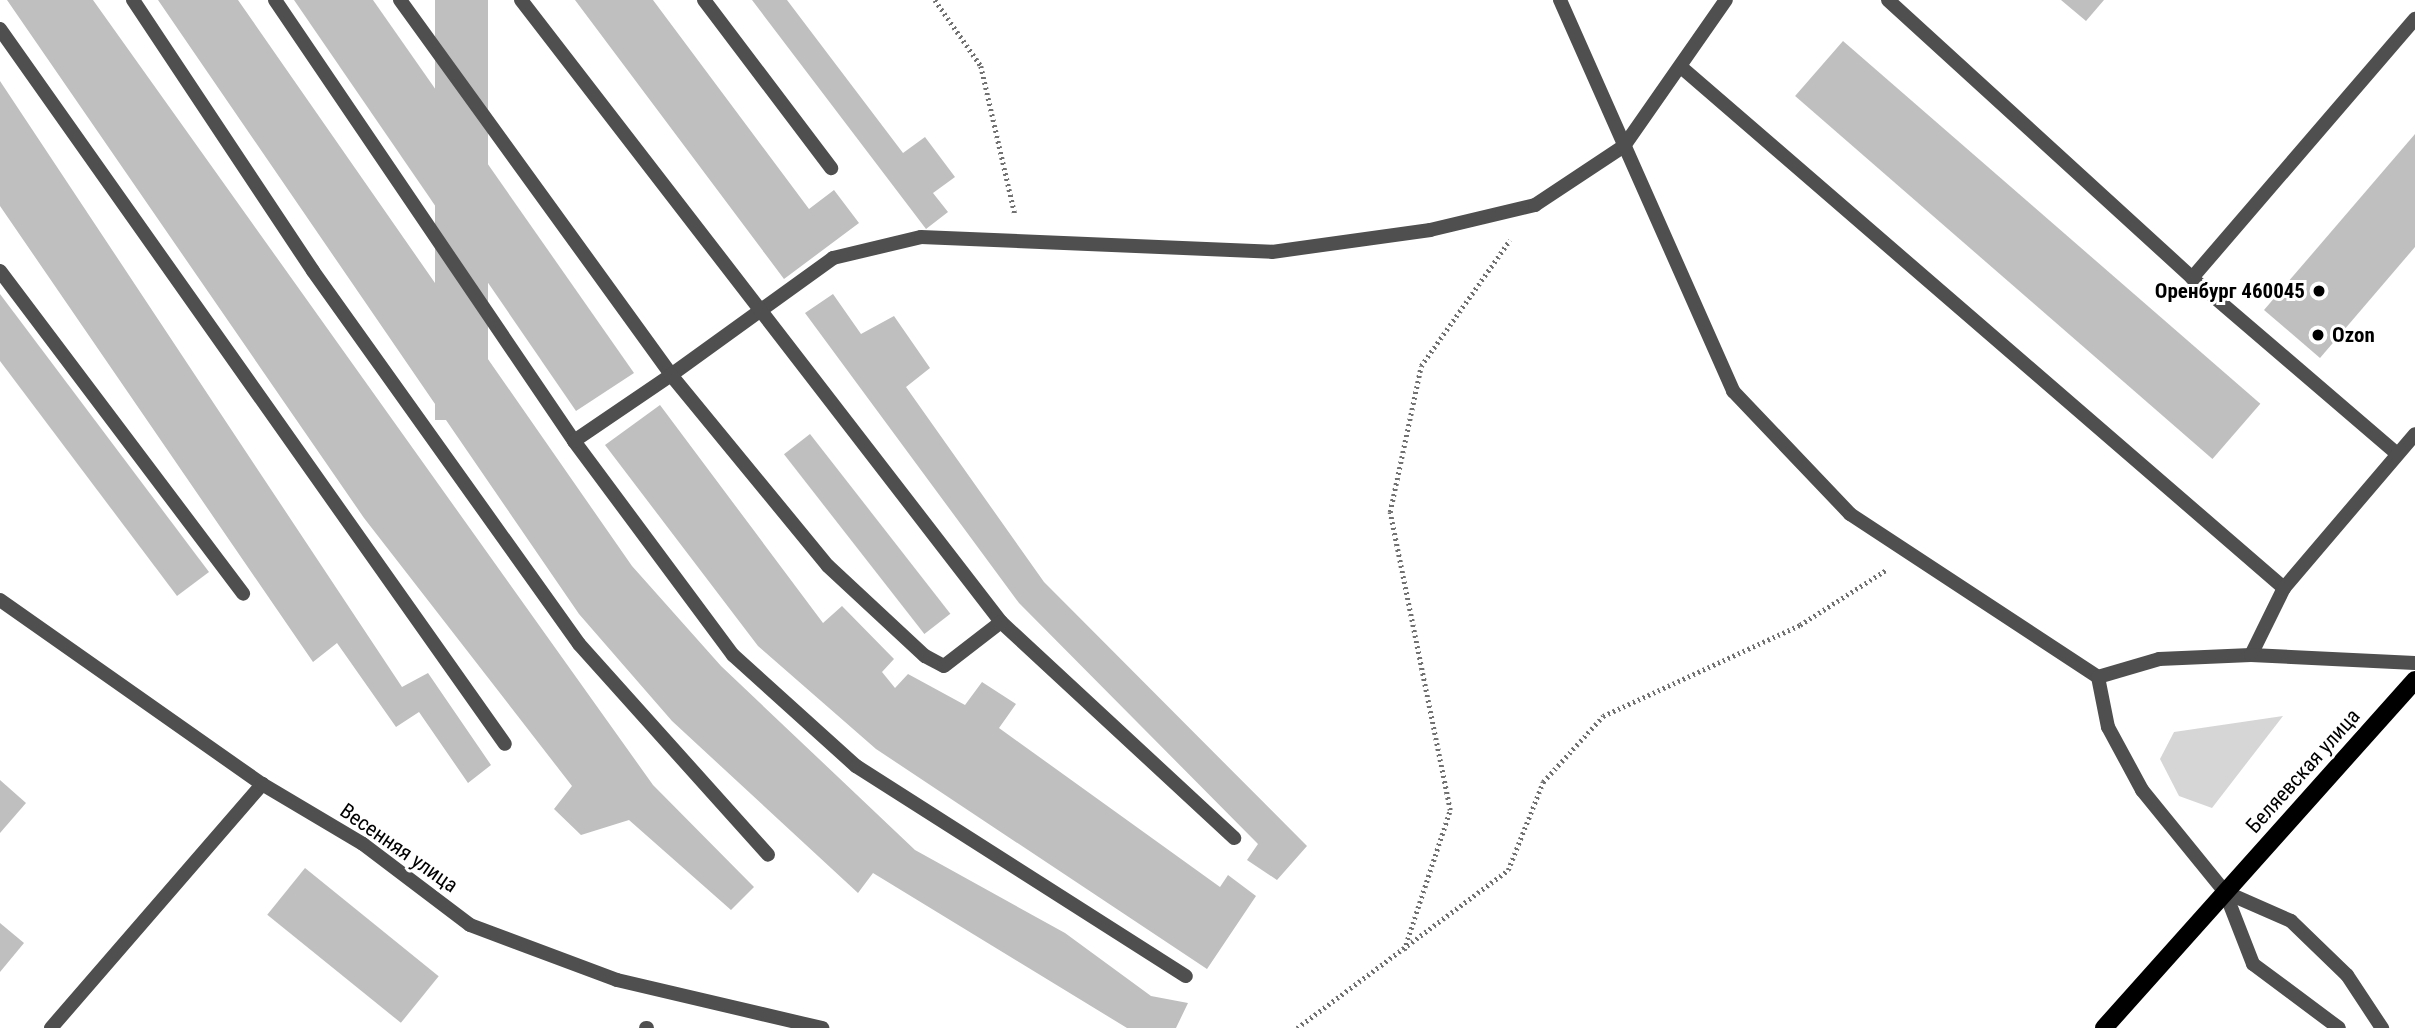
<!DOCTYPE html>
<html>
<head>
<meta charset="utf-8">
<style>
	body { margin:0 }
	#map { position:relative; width:2415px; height:1028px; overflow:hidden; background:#fff; font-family:"Roboto Condensed",sans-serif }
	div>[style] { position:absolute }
	.green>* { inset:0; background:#d6d6d6 }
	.building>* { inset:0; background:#bfbfbf; transform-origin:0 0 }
	.path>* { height:4.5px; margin-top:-2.25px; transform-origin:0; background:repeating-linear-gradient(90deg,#717171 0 2px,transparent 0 5.5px) }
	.lane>* { height:14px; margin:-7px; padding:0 7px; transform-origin:7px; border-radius:7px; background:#4f4f4f }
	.street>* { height:14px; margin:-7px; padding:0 7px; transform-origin:7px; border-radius:7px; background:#4f4f4f }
	.primary>* { height:18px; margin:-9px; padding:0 9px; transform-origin:9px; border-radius:9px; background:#000 }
	.dots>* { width:19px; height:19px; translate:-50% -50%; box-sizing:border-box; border:4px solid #fff; border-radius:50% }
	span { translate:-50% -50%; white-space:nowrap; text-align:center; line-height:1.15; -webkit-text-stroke:6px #fff; paint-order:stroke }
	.poi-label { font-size:21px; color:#000; font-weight:700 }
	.right { translate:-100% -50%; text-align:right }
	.left { translate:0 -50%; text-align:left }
	.street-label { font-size:21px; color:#000 }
</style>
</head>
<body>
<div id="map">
	<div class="green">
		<i style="clip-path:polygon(2283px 716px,2212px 808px,2179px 796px,2160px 759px,2174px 732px)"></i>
	</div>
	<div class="building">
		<i style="clip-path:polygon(7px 0,93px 0,653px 785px,754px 887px,731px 910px,629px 820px,581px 835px,554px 809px,572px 786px,364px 518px)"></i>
		<i style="clip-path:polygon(158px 0,238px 0,632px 566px,721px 666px,915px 850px,1065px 933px,1151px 996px,1188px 1003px,1176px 1028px,1127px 1028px,873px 873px,858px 893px,672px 721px,579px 614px)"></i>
		<i style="clip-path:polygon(294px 0,373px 0,634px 373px,576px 411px)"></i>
		<i style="left:435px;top:0;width:53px;height:420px"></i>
		<i style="clip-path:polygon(575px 0,653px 0,809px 209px,834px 190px,859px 223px,784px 279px)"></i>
		<i style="clip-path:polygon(752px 0,787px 0,903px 153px,925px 137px,955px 177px,933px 193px,948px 212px,926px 229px)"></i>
		<i style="clip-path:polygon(2061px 0,2104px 0,2086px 21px)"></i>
		<i style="left:1843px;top:41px;width:553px;height:73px;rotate:41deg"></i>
		<i style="clip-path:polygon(0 81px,402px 687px,428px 673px,491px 765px,468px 783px,419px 712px,396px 727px,337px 643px,313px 662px,0 206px)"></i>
		<i style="clip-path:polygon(2415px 134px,2415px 247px,2320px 358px,2264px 310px)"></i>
		<i style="clip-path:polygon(0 294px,209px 572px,177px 596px,0 361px)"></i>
		<i style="clip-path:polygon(833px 294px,861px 334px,894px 316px,930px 368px,906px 387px,1044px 582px,1307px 846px,1277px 880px,1247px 860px,1258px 844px,1019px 603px,805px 313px)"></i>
		<i style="clip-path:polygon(660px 405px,823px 623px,842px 606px,894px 659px,882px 672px,895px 688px,908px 674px,965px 705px,982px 682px,1016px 704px,999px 728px,1220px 887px,1228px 875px,1256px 896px,1207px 969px,876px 749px,758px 646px,605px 445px)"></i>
		<i style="left:810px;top:434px;width:228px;height:33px;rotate:52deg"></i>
		<i style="clip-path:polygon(0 780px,26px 803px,0 833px)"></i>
		<i style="left:305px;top:868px;width:172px;height:60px;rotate:39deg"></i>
		<i style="clip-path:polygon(0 923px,24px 943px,0 972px)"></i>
	</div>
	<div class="path">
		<i style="left:935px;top:0;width:80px;rotate:55.1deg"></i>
		<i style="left:981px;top:66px;width:152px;rotate:77.1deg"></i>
		<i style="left:1404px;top:950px;width:147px;rotate:-71.8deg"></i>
		<i style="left:1450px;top:810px;width:304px;rotate:-101.4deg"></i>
		<i style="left:1390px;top:512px;width:149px;rotate:-78deg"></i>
		<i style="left:1421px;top:366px;width:154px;rotate:-54.8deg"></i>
		<i style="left:1297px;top:1028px;width:264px;rotate:-36.8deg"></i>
		<i style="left:1508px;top:870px;width:95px;rotate:-68.3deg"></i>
		<i style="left:1543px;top:782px;width:89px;rotate:-47.7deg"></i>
		<i style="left:1603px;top:716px;width:217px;rotate:-24.8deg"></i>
		<i style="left:1800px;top:625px;width:102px;rotate:-32.6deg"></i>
	</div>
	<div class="lane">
		<i style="left:133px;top:0;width:325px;rotate:56.4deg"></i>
		<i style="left:313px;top:271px;width:458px;rotate:54.5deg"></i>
		<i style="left:579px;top:644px;width:283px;rotate:48.1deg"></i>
		<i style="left:275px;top:0;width:533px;rotate:55.86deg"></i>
		<i style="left:574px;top:441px;width:267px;rotate:53.4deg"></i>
		<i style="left:733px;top:655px;width:166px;rotate:42.1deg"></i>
		<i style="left:856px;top:766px;width:391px;rotate:32.5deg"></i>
		<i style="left:400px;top:0;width:463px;rotate:54.1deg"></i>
		<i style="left:671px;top:375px;width:200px;rotate:-35.8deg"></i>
		<i style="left:833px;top:258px;width:90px;rotate:-13.4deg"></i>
		<i style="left:921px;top:237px;width:351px;rotate:2.4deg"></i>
		<i style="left:1272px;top:252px;width:160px;rotate:-7.9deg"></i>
		<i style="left:1430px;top:230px;width:108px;rotate:-13.4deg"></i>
		<i style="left:1535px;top:205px;width:107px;rotate:-33.5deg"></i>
		<i style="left:521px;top:0;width:786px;rotate:52.34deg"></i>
		<i style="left:1001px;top:622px;width:318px;rotate:42.8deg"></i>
		<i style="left:704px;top:0;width:211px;rotate:52.9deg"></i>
		<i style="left:1888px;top:0;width:412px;rotate:42.4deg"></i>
		<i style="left:2192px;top:278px;width:270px;rotate:40.6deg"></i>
		<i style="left:0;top:29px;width:875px;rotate:54.77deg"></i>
		<i style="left:1681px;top:67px;width:797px;rotate:40.83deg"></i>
		<i style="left:0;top:271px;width:404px;rotate:53deg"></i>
		<i style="left:2192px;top:278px;width:342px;rotate:-49.3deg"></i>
		<i style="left:574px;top:441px;width:117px;rotate:-34.2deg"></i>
		<i style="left:671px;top:375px;width:247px;rotate:50.6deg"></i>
		<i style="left:828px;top:566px;width:132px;rotate:42.9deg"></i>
		<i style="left:925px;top:656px;width:21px;rotate:28deg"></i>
		<i style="left:944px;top:666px;width:72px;rotate:-37.7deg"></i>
		<i style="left:2251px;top:655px;width:75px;rotate:-63.8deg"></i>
		<i style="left:2284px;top:588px;width:202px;rotate:-49.6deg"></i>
		<i style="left:51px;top:1028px;width:323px;rotate:-49.1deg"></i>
		<i style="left:646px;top:1028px;width:1px"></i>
	</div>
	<div class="street">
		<i style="left:1560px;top:0;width:428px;rotate:66.1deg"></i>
		<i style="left:1733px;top:391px;width:170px;rotate:46.4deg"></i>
		<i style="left:1850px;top:514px;width:297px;rotate:33.3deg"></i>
		<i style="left:2098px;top:677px;width:51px;rotate:78.7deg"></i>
		<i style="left:2108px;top:727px;width:72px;rotate:61.6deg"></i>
		<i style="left:2142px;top:790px;width:132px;rotate:50.9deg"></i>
		<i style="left:2225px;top:892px;width:77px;rotate:68.7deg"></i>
		<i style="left:2253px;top:964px;width:107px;rotate:36.7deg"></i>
		<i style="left:1624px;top:146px;width:178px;rotate:-55.1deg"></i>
		<i style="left:0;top:600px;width:320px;rotate:35.1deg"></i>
		<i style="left:262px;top:784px;width:117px;rotate:30.7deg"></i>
		<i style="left:363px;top:844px;width:134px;rotate:37.1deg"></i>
		<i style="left:470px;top:925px;width:157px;rotate:20.5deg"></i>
		<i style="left:617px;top:980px;width:211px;rotate:13.2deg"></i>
		<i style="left:2098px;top:677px;width:64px;rotate:-16.4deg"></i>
		<i style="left:2159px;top:659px;width:92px;rotate:-2.5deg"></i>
		<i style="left:2251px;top:655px;width:164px;rotate:2.8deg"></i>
		<i style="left:2225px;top:892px;width:72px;rotate:23.7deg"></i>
		<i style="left:2291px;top:921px;width:78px;rotate:44deg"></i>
		<i style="left:2347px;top:975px;width:64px;rotate:56.6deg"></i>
	</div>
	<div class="primary">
		<i style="left:2104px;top:1028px;width:467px;rotate:-48.2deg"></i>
	</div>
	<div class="dots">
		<i style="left:2319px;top:291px;background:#000"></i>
		<i style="left:2318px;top:335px;background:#000"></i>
	</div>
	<div class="poi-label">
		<span class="right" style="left:2305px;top:291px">Оренбург 460045</span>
		<span class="left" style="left:2332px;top:335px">Ozon</span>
	</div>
	<div class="street-label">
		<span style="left:2303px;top:771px;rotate:-48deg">Беляевская улица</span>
		<span style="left:399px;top:848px;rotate:35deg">Весенняя улица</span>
	</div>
</div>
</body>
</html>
